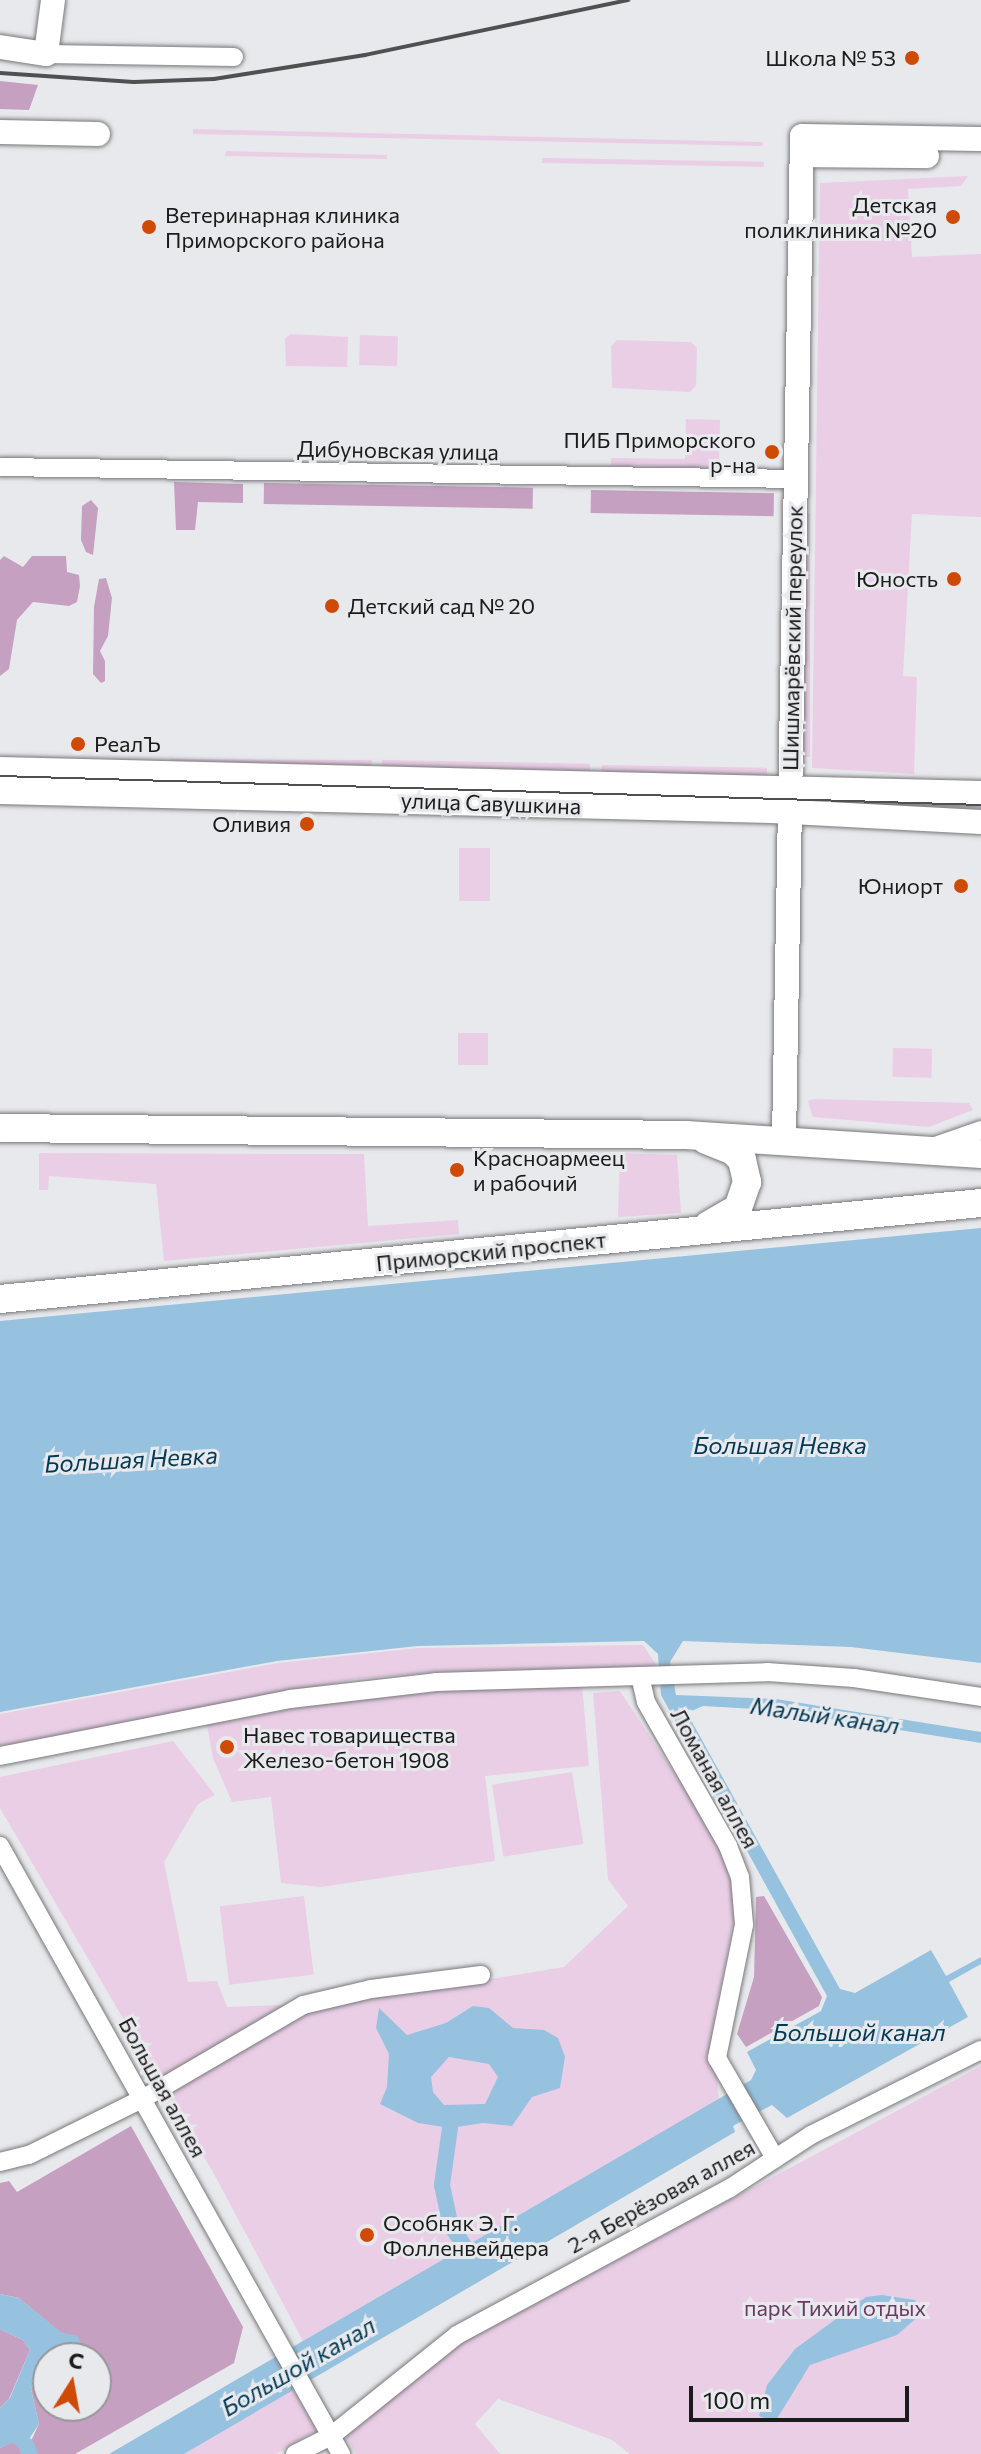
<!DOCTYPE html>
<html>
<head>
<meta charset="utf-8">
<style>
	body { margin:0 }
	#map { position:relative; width:981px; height:2454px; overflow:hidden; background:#e8e9ec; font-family:Commissioner,sans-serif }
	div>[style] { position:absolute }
	.green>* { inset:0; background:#eacee6; transform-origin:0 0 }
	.forest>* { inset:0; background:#c5a0c0; transform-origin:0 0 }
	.water>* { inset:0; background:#97c2df }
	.canal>* { height:16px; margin:-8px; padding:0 8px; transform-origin:8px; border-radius:8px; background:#97c2df }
	.roads { filter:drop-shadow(0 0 2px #78787b) drop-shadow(0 0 2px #78787b) }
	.street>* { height:18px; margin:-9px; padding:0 9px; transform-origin:9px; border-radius:9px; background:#fff }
	.secondary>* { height:24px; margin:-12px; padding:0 12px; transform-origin:12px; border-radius:12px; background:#fff }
	.primary>* { height:28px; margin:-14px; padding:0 14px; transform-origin:14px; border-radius:14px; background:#fff }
	.tram>* { height:2px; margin:-1px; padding:0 1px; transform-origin:1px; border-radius:1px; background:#505052 }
	.rail>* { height:4px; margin:-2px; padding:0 2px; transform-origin:2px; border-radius:2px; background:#505052 }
	.dots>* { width:22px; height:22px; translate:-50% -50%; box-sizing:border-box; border:4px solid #e8e9ec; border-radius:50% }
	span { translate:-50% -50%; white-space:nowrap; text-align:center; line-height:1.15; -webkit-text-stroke:6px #e8e9ec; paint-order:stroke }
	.poi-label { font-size:22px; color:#1b1b1c }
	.right { translate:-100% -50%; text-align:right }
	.left { translate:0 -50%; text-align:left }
	.street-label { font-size:22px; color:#1b1b1c }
	.park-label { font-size:22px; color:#6a3a65 }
	.water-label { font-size:24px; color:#003955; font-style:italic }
	.north { position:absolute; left:32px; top:2342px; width:80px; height:80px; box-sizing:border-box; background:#e8e9ec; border:2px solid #969799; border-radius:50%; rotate:11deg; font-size:22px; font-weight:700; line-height:32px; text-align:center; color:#1b1b1c }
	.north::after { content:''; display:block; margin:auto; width:28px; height:36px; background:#cf4a05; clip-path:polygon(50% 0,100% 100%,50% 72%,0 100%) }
	.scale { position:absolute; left:689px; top:2386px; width:220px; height:36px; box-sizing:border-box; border:4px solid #1b1b1c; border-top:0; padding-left:10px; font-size:24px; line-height:28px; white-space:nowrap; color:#1b1b1c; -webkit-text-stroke:6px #e8e9ec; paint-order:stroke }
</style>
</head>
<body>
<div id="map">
	<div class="green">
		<i style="clip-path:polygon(193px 129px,762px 142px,763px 146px,193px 134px)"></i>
		<i style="clip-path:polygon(226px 151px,387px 155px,387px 159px,225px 156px)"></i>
		<i style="left:542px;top:158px;width:222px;height:5px;rotate:1deg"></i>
		<i style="clip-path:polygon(968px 176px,961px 186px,908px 189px,912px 257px,981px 254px,981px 517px,912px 514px,903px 676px,917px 677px,914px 774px,812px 768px,820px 183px)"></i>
		<i style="clip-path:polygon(290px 334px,348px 337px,347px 367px,286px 366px,285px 339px)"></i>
		<i style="left:360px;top:335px;width:38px;height:30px;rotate:2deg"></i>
		<i style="clip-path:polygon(617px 340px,691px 342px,697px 348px,696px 386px,690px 392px,612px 388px,611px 346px)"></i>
		<i style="clip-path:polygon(686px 419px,720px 420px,719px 468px,611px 466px,611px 458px,685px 459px)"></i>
		<i style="left:802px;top:513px;width:8px;height:244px"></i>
		<i style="clip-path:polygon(170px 759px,372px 760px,371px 771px,170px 767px)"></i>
		<i style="left:382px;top:760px;width:208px;height:12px;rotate:1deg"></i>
		<i style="left:602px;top:765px;width:165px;height:11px;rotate:1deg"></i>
		<i style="left:459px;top:848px;width:31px;height:53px"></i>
		<i style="left:458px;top:1033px;width:30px;height:32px"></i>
		<i style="left:893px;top:1048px;width:39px;height:29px;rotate:1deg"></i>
		<i style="clip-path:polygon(814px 1099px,969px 1103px,973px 1110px,929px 1127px,813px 1117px,808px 1101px)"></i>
		<i style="clip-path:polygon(39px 1153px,364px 1154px,368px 1226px,458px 1220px,459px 1234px,164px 1261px,156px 1184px,49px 1176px,48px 1190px,39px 1190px)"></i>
		<i style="clip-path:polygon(620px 1153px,677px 1155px,681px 1213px,618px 1217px)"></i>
		<i style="clip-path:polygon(643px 1645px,657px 1666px,435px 1672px,356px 1679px,0 1746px,0 1714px,278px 1663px,418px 1648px)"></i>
		<i style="clip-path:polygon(582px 1684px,589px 1766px,485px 1776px,495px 1861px,321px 1887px,281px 1883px,271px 1797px,232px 1802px,213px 1758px,206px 1720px,417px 1691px)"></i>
		<i style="clip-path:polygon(620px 1691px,707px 1823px,739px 1892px,712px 2033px,719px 2099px,303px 2341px,214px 2174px,0 1808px,0 1777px,173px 1741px,215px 1795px,198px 1804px,164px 1862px,188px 1982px,217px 1981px,227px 2007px,344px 2003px,564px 1967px,628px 1906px,608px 1879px,593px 1693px)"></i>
		<i style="left:572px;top:1772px;width:73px;height:81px;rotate:81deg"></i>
		<i style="left:304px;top:1896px;width:79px;height:85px;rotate:83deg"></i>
		<i style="clip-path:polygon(981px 2066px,981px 2454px,630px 2454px,612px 2440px,498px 2399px,475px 2424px,500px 2454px,356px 2454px,344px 2433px,465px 2341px)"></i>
		<i style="clip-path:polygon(293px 2390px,318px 2429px,276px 2454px,184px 2454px)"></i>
	</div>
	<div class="forest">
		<i style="clip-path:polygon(0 81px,38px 85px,29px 110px,0 109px)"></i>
		<i style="clip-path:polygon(174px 482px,243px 484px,243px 503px,198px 502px,195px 530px,176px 530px)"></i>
		<i style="left:264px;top:483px;width:269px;height:21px;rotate:1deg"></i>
		<i style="left:591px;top:490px;width:183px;height:23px;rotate:1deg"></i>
		<i style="clip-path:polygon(91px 500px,98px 508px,93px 555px,86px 552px,81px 540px,82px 506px)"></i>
		<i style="clip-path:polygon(4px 556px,23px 567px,32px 556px,66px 556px,67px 572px,79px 575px,80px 586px,77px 602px,69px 606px,33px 602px,17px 620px,9px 669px,0 676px,0 560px)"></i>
		<i style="clip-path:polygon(106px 578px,112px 598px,108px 636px,100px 651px,105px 661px,105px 681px,101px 683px,93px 674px,94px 607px,99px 579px)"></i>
		<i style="clip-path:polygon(764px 1896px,822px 1997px,819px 2006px,746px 2047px,737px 2034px,754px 1977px,756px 1897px)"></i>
		<i style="clip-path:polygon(131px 2126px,243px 2327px,234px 2363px,75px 2454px,0 2454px,0 2448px,12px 2442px,31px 2441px,39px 2424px,31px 2389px,40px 2374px,48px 2374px,48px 2406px,96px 2406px,96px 2358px,89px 2358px,77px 2337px,61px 2333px,19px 2298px,0 2294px,0 2183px,9px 2181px,17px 2192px)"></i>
		<i style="clip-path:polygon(0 2329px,23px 2340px,30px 2350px,9px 2399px,0 2408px)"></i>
	</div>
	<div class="water">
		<i style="clip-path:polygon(981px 1228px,981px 1663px,851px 1647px,683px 1641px,670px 1662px,676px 1695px,776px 1699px,981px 1732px,981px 1743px,774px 1710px,703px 1706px,687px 1713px,840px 1989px,855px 1993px,931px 1950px,946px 1976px,981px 1957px,981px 1964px,949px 1982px,968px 2017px,787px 2118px,772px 2105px,742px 2121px,733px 2126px,735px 2132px,184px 2454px,109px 2454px,751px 2080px,756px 2070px,747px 2052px,821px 2011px,827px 1996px,661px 1695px,658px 1654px,644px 1641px,418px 1646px,277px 1661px,0 1712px,0 1321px)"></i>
		<i style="clip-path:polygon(evenodd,473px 2006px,489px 2008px,513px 2028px,544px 2030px,558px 2038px,565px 2057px,560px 2088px,532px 2097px,512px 2126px,483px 2123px,450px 2128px,418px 2123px,380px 2104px,387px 2087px,389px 2054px,376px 2028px,379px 2008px,407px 2035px,446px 2023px,473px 2006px,449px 2057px,489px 2064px,498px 2077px,485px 2104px,444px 2105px,433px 2092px,431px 2077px,449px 2057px)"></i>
		<i style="clip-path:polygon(0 2294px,19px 2298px,62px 2333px,77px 2336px,89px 2358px,48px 2358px,48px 2374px,40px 2375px,31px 2389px,39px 2424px,23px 2448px,12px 2443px,0 2448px,0 2408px,10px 2398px,30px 2350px,23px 2340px,0 2329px)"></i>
		<i style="clip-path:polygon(882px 2295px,915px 2300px,920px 2315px,897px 2335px,810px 2365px,775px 2422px,759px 2416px,767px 2385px,795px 2349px,866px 2297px)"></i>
	</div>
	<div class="canal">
		<i style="left:450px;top:2128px;width:58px;rotate:98deg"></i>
		<i style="left:442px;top:2185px;width:40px;rotate:78deg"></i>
		<i style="left:450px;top:2224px;width:44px;rotate:57deg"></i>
		<i style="left:26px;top:2445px;width:10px;rotate:66deg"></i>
	</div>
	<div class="roads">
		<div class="street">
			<i style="left:46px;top:54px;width:188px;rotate:0.9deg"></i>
			<i style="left:0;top:467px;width:795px;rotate:0.86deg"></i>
			<i style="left:935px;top:1146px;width:49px;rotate:-19.2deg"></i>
			<i style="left:640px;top:1676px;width:27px;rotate:77deg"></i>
			<i style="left:646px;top:1702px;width:166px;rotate:60.3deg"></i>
			<i style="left:728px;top:1846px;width:33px;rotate:69deg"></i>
			<i style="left:740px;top:1877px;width:48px;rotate:85.2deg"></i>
			<i style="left:744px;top:1925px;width:136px;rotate:101.5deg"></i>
			<i style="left:717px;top:2058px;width:116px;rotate:59.9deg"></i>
			<i style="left:0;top:1756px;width:296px;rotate:-11.1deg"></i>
			<i style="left:290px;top:1699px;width:147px;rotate:-6.6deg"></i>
			<i style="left:436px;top:1682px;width:331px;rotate:-1.7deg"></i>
			<i style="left:767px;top:1672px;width:87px;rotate:3.9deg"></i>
			<i style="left:854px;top:1678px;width:128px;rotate:8.5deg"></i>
			<i style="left:0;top:1846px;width:697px;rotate:60.71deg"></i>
			<i style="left:0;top:2162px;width:30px;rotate:-14deg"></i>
			<i style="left:29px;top:2155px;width:128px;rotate:-26.4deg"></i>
			<i style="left:144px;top:2098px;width:184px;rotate:-30.3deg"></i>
			<i style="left:303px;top:2005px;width:70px;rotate:-13.2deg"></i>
			<i style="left:371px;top:1989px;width:111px;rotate:-7.3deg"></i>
			<i style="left:295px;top:2454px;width:40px;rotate:-26.6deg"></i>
			<i style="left:331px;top:2436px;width:161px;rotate:-38.7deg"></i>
			<i style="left:457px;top:2335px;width:310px;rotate:-28.3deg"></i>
			<i style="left:730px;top:2188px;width:97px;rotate:-33.2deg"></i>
			<i style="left:811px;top:2135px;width:190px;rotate:-26.6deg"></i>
		</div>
		<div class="secondary">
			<i style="left:0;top:47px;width:47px;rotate:8.7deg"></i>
			<i style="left:46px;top:54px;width:54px;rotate:-82.6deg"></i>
			<i style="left:0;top:132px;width:98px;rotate:1.2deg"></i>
			<i style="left:802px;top:155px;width:125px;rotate:0.5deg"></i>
			<i style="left:0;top:769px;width:981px;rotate:1.4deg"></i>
			<i style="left:0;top:792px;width:772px;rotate:1.41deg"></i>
			<i style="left:772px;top:811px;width:209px;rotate:3deg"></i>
			<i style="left:784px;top:1139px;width:1003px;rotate:-88.97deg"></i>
			<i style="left:802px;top:136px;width:179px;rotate:1deg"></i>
		</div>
		<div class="primary">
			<i style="left:0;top:1128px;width:686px;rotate:0.58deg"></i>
			<i style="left:686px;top:1135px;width:296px;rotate:3.7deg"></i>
			<i style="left:706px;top:1140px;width:29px;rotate:22deg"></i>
			<i style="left:733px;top:1151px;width:13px;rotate:45deg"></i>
			<i style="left:742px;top:1160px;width:23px;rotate:77deg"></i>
			<i style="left:747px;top:1182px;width:28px;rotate:109deg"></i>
			<i style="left:738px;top:1208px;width:34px;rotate:150deg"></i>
			<i style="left:0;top:1299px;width:986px;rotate:-5.59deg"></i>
		</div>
	</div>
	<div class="tram">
		<i style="left:0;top:776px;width:981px;rotate:1.69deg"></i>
	</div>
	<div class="rail">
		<i style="left:0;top:73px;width:134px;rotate:3.8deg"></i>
		<i style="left:134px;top:82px;width:80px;rotate:-2.1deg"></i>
		<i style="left:214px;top:79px;width:153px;rotate:-9deg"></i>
		<i style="left:365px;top:55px;width:269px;rotate:-11.8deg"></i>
	</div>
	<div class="dots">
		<i style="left:912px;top:58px;background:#cf4a05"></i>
		<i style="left:953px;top:217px;background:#cf4a05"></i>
		<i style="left:149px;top:227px;background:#cf4a05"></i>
		<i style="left:772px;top:452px;background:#cf4a05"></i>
		<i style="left:954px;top:579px;background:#cf4a05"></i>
		<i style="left:332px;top:606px;background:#cf4a05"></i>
		<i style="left:78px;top:744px;background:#cf4a05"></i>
		<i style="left:307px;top:824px;background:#cf4a05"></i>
		<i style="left:961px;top:886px;background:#cf4a05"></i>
		<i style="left:457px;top:1170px;background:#cf4a05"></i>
		<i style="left:227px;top:1747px;background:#cf4a05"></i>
		<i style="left:367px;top:2235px;background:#cf4a05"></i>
	</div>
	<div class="poi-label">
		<span class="right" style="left:896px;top:58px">Школа № 53</span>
		<span class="right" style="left:937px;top:217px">Детская<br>поликлиника №20</span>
		<span class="left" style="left:165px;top:227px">Ветеринарная клиника<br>Приморского района</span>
		<span class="right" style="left:756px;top:452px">ПИБ Приморского<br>р-на</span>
		<span class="right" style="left:938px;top:579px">Юность</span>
		<span class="left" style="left:348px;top:606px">Детский сад № 20</span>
		<span class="left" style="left:94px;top:744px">РеалЪ</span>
		<span class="right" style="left:291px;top:824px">Оливия</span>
		<span class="right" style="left:943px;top:886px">Юниорт</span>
		<span class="left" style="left:473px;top:1170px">Красноармеец<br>и рабочий</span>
		<span class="left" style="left:243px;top:1747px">Навес товарищества<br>Железо-бетон 1908</span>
		<span class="left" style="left:383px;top:2235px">Особняк Э. Г.<br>Фолленвейдера</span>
	</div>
	<div class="street-label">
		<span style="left:398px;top:450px;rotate:1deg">Дибуновская улица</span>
		<span style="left:792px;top:638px;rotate:-89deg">Шишмарёвский переулок</span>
		<span style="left:491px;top:803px;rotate:2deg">улица Савушкина</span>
		<span style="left:491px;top:1251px;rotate:-6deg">Приморский проспект</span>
		<span style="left:715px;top:1778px;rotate:61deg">Ломаная аллея</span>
		<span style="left:163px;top:2087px;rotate:61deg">Большая аллея</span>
		<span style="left:661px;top:2196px;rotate:-29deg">2-я Берёзовая аллея</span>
	</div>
	<div class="park-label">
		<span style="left:835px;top:2308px">парк Тихий отдых</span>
	</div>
	<div class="water-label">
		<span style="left:780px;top:1445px">Большая Невка</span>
		<span style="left:131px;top:1459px;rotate:-3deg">Большая Невка</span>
		<span style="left:825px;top:1715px;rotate:8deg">Малый канал</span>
		<span style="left:859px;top:2032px">Большой канал</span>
		<span style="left:298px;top:2366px;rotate:-30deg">Большой канал</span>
	</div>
	<div class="north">С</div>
	<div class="scale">100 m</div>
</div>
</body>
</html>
